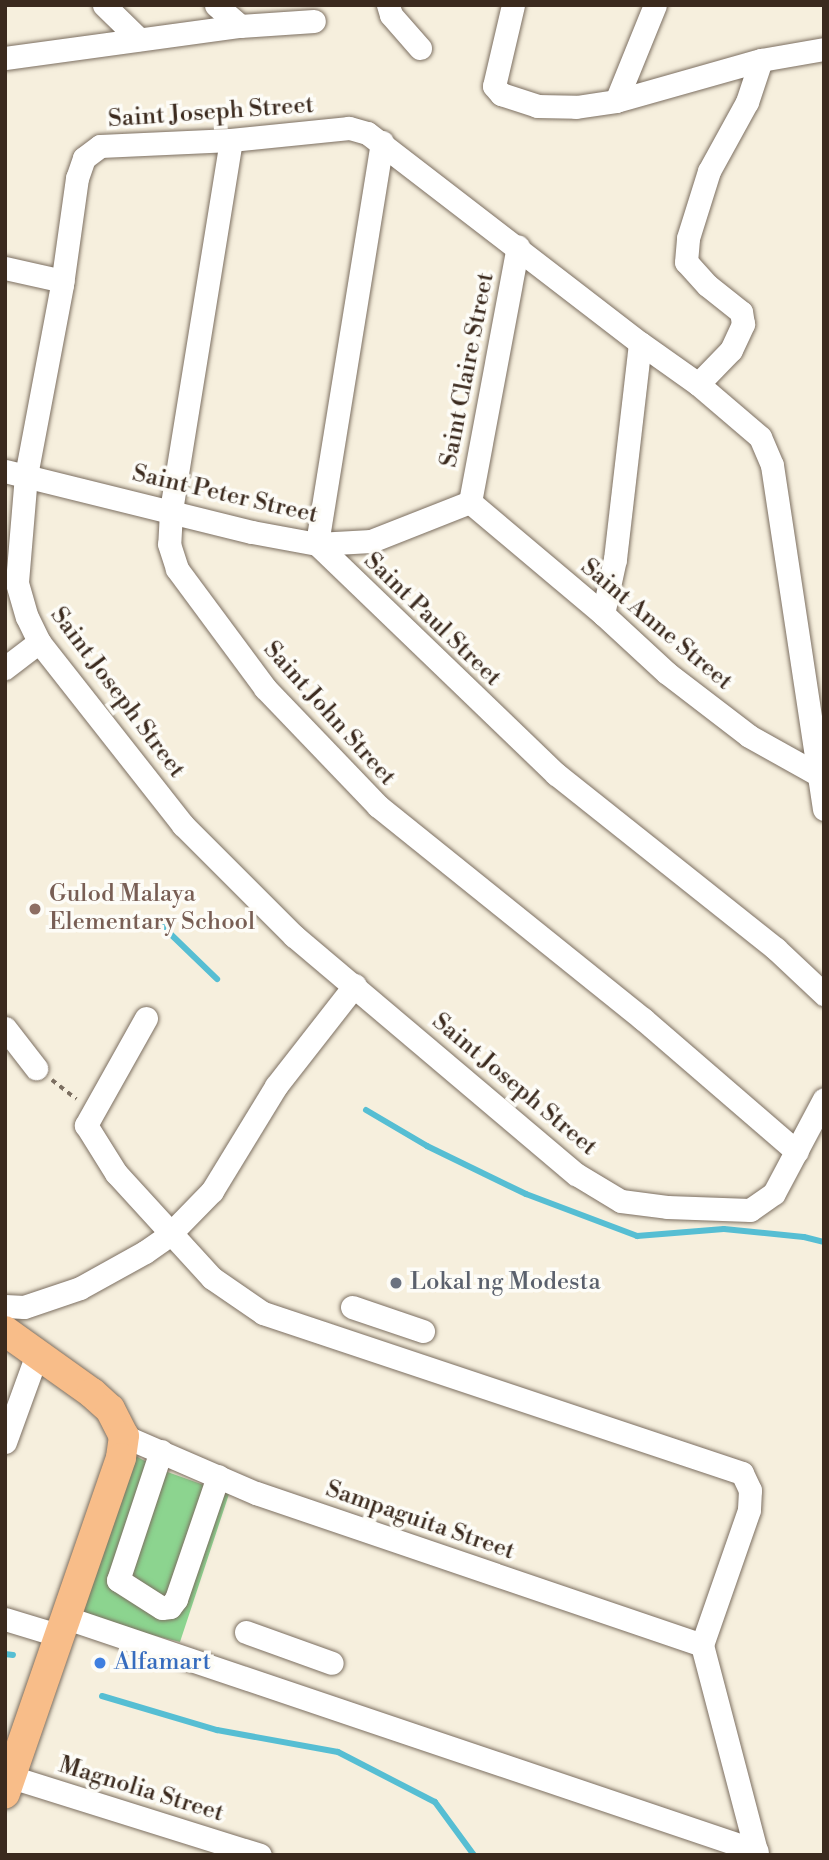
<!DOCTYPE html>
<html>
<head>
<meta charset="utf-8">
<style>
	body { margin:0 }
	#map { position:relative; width:829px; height:1860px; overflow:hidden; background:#f6efdd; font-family:"Libre Bodoni",serif }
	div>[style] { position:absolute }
	.green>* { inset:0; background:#8cd48f }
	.stream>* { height:6px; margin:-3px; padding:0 3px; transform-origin:3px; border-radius:3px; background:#56bed3 }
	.path>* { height:3.5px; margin-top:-1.75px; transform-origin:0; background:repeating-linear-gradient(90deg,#7c6f61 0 5px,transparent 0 10px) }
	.roads { filter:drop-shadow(0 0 2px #7c6f61) drop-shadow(0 0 2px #7c6f61) }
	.minor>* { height:23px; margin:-11.5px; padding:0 11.5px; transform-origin:11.5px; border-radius:11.5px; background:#fff }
	.major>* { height:30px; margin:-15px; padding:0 15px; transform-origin:15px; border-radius:15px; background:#f8bd89 }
	.dots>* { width:19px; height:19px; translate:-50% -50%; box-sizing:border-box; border:4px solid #fdfcf7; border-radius:50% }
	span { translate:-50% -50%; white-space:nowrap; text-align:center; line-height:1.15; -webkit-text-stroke:7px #fdfcf7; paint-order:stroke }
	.street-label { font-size:24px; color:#3b2a1e }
	.education-label { font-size:24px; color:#785e54 }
	.left { translate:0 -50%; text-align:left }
	.worship-label { font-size:24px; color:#5b616d }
	.shop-label { font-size:24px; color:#366cbe }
	.frame { position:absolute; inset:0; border:7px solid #3b2a1e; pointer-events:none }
</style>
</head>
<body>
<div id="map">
	<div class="green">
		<i style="clip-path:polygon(128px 1452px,162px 1470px,229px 1494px,180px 1642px,84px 1618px,74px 1604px)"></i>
	</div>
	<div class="stream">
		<i style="left:156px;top:920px;width:85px;rotate:44deg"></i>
		<i style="left:366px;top:1110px;width:71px;rotate:30.5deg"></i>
		<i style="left:427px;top:1146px;width:110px;rotate:25.9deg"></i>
		<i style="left:526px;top:1194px;width:119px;rotate:20.7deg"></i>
		<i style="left:637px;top:1236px;width:87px;rotate:-4.6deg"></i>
		<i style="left:724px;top:1229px;width:80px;rotate:5.7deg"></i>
		<i style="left:804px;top:1237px;width:21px;rotate:14deg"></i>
		<i style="left:5px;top:1654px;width:8px;rotate:7deg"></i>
		<i style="left:102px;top:1696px;width:120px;rotate:16.5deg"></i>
		<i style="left:217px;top:1730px;width:123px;rotate:10.3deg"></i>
		<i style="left:338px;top:1752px;width:109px;rotate:27.3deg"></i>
		<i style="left:435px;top:1802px;width:66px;rotate:53.7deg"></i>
	</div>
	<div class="path">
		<i style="left:52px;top:1080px;width:31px;rotate:38deg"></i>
	</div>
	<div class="roads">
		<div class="minor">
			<i style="left:104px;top:5px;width:49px;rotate:44.2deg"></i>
			<i style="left:216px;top:5px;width:32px;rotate:41deg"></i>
			<i style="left:388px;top:5px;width:10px;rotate:73deg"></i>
			<i style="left:391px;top:15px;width:44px;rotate:48.7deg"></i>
			<i style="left:513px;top:5px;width:83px;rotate:103.2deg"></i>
			<i style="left:494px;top:86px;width:11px;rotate:49deg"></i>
			<i style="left:501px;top:94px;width:38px;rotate:18deg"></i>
			<i style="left:537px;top:106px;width:39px;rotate:1deg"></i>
			<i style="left:576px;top:107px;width:40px;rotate:-8.5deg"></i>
			<i style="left:616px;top:101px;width:151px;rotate:-15.8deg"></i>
			<i style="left:761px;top:60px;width:64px;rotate:-9.9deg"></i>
			<i style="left:5px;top:58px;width:237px;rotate:-7.8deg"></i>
			<i style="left:240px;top:26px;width:74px;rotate:-3.9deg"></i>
			<i style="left:616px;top:101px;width:104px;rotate:-67.9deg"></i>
			<i style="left:231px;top:140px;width:376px;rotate:99.2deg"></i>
			<i style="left:171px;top:511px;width:33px;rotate:93deg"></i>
			<i style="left:169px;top:544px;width:26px;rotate:72deg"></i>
			<i style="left:177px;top:569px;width:148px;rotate:53.5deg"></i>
			<i style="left:265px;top:688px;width:163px;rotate:46.2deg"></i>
			<i style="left:378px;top:806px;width:340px;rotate:38.8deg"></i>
			<i style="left:643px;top:1019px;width:203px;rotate:40.8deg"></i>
			<i style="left:382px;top:142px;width:407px;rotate:99.2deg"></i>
			<i style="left:317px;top:544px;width:332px;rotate:43.9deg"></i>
			<i style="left:556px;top:774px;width:281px;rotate:38.5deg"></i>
			<i style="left:776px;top:949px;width:66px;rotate:43.2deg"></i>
			<i style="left:5px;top:268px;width:59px;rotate:12.6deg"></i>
			<i style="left:698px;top:384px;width:47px;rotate:-45.9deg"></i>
			<i style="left:731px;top:350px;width:29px;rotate:-65deg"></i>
			<i style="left:743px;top:324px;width:12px;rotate:-99deg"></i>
			<i style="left:741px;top:312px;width:43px;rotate:-141.5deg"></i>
			<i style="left:707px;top:285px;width:31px;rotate:-132deg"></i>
			<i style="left:686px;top:262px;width:24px;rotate:-85deg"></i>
			<i style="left:688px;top:238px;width:70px;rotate:-72.6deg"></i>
			<i style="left:709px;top:171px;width:79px;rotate:-61.2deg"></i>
			<i style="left:747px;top:102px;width:44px;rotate:-71.6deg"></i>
			<i style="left:5px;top:471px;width:254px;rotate:13.9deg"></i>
			<i style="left:252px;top:532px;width:66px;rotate:10.5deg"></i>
			<i style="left:317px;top:544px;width:54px;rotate:-3.2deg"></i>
			<i style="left:371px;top:541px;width:106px;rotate:-21.5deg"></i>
			<i style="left:470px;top:502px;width:174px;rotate:40.1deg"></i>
			<i style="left:603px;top:614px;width:87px;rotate:42.7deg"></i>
			<i style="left:667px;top:673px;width:103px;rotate:37.5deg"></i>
			<i style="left:749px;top:736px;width:78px;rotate:29.2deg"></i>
			<i style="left:470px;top:502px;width:260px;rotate:-79.4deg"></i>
			<i style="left:603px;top:614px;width:56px;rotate:-77.7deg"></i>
			<i style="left:615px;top:559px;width:217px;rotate:-83.4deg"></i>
			<i style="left:5px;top:668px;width:43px;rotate:-37.4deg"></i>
			<i style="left:824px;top:809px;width:348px;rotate:-98.6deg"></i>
			<i style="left:772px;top:465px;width:30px;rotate:-113deg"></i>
			<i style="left:760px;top:437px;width:82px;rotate:-139.5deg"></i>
			<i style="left:698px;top:384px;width:71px;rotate:-144.7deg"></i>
			<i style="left:640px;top:343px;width:344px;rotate:-142.4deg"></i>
			<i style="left:367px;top:133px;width:19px;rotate:-164deg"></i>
			<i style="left:349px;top:128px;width:119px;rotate:174.2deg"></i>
			<i style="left:231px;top:140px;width:131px;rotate:177.4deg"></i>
			<i style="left:100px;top:146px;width:20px;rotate:143deg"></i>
			<i style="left:84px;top:158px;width:21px;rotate:109deg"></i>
			<i style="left:77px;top:178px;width:108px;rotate:98deg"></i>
			<i style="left:62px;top:285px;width:193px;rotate:100.7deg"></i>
			<i style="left:26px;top:475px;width:108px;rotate:94.8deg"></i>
			<i style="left:17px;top:583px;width:35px;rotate:74deg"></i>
			<i style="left:27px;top:617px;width:28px;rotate:64deg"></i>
			<i style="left:39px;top:642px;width:233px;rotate:51.8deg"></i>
			<i style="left:183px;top:825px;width:157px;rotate:45deg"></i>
			<i style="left:294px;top:936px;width:369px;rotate:40.2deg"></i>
			<i style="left:576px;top:1174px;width:52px;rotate:31deg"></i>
			<i style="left:621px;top:1201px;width:46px;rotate:7.4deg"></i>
			<i style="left:667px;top:1207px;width:83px;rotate:2.1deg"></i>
			<i style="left:750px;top:1210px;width:29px;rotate:-35deg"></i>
			<i style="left:774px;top:1193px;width:106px;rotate:-62deg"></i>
			<i style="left:146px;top:1018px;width:123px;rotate:119.3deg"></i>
			<i style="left:86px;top:1125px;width:57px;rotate:58deg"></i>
			<i style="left:116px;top:1173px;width:142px;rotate:47.6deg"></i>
			<i style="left:212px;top:1278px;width:62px;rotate:34.5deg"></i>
			<i style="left:263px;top:1313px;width:505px;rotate:18.47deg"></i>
			<i style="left:742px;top:1473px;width:19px;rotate:65deg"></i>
			<i style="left:750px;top:1490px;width:20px;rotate:93deg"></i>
			<i style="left:749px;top:1510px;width:143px;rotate:109.2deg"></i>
			<i style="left:702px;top:1645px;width:217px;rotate:75.3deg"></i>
			<i style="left:5px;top:1028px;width:51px;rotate:52.2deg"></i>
			<i style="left:5px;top:1306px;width:19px;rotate:3deg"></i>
			<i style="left:24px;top:1307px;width:59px;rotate:-18.7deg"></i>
			<i style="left:80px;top:1288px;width:74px;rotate:-29deg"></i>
			<i style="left:145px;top:1252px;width:29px;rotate:-35deg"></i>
			<i style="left:169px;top:1235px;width:62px;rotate:-45.7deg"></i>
			<i style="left:212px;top:1191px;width:123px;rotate:-58.6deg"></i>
			<i style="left:276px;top:1086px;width:128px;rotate:-52deg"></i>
			<i style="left:352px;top:1307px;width:75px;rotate:18.7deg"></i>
			<i style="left:124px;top:1436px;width:144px;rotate:23.4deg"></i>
			<i style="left:256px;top:1493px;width:471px;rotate:18.8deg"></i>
			<i style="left:5px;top:1442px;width:94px;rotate:-70deg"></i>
			<i style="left:161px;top:1451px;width:136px;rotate:108.4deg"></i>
			<i style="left:118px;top:1580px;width:52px;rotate:32.5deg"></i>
			<i style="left:162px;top:1608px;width:8px;rotate:-7deg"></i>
			<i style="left:170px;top:1607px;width:10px;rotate:-53deg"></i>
			<i style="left:176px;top:1599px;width:130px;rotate:-71.1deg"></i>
			<i style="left:64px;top:1617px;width:731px;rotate:18.66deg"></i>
			<i style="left:5px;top:1619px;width:55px;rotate:16.8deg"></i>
			<i style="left:246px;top:1632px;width:91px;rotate:19.8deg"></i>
			<i style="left:5px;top:1775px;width:267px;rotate:17.4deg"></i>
		</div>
		<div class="major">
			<i style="left:5px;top:1331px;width:107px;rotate:35.5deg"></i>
			<i style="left:92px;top:1393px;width:24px;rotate:42deg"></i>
			<i style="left:110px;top:1409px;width:30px;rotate:63deg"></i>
			<i style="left:124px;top:1436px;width:22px;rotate:98deg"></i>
			<i style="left:121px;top:1458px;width:355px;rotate:109.1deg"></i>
		</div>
	</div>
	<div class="dots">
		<i style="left:35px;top:909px;background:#8d6e63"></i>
		<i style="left:396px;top:1283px;background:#6b7280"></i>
		<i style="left:100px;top:1663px;background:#3f7fe0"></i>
	</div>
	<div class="street-label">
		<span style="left:211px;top:113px;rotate:-4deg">Saint Joseph Street</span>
		<span style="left:468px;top:370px;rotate:-79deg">Saint Claire Street</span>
		<span style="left:225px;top:495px;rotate:13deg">Saint Peter Street</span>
		<span style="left:432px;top:620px;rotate:44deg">Saint Paul Street</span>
		<span style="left:656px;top:625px;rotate:40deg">Saint Anne Street</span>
		<span style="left:117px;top:693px;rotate:53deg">Saint Joseph Street</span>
		<span style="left:329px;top:714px;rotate:48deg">Saint John Street</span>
		<span style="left:514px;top:1085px;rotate:40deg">Saint Joseph Street</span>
		<span style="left:420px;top:1521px;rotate:19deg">Sampaguita Street</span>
		<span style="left:141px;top:1790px;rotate:17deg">Magnolia Street</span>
	</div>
	<div class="education-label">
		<span class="left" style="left:49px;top:909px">Gulod Malaya<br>Elementary School</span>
	</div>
	<div class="worship-label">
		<span class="left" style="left:410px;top:1283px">Lokal ng Modesta</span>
	</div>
	<div class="shop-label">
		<span class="left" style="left:114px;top:1663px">Alfamart</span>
	</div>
	<div class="frame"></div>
</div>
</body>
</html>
